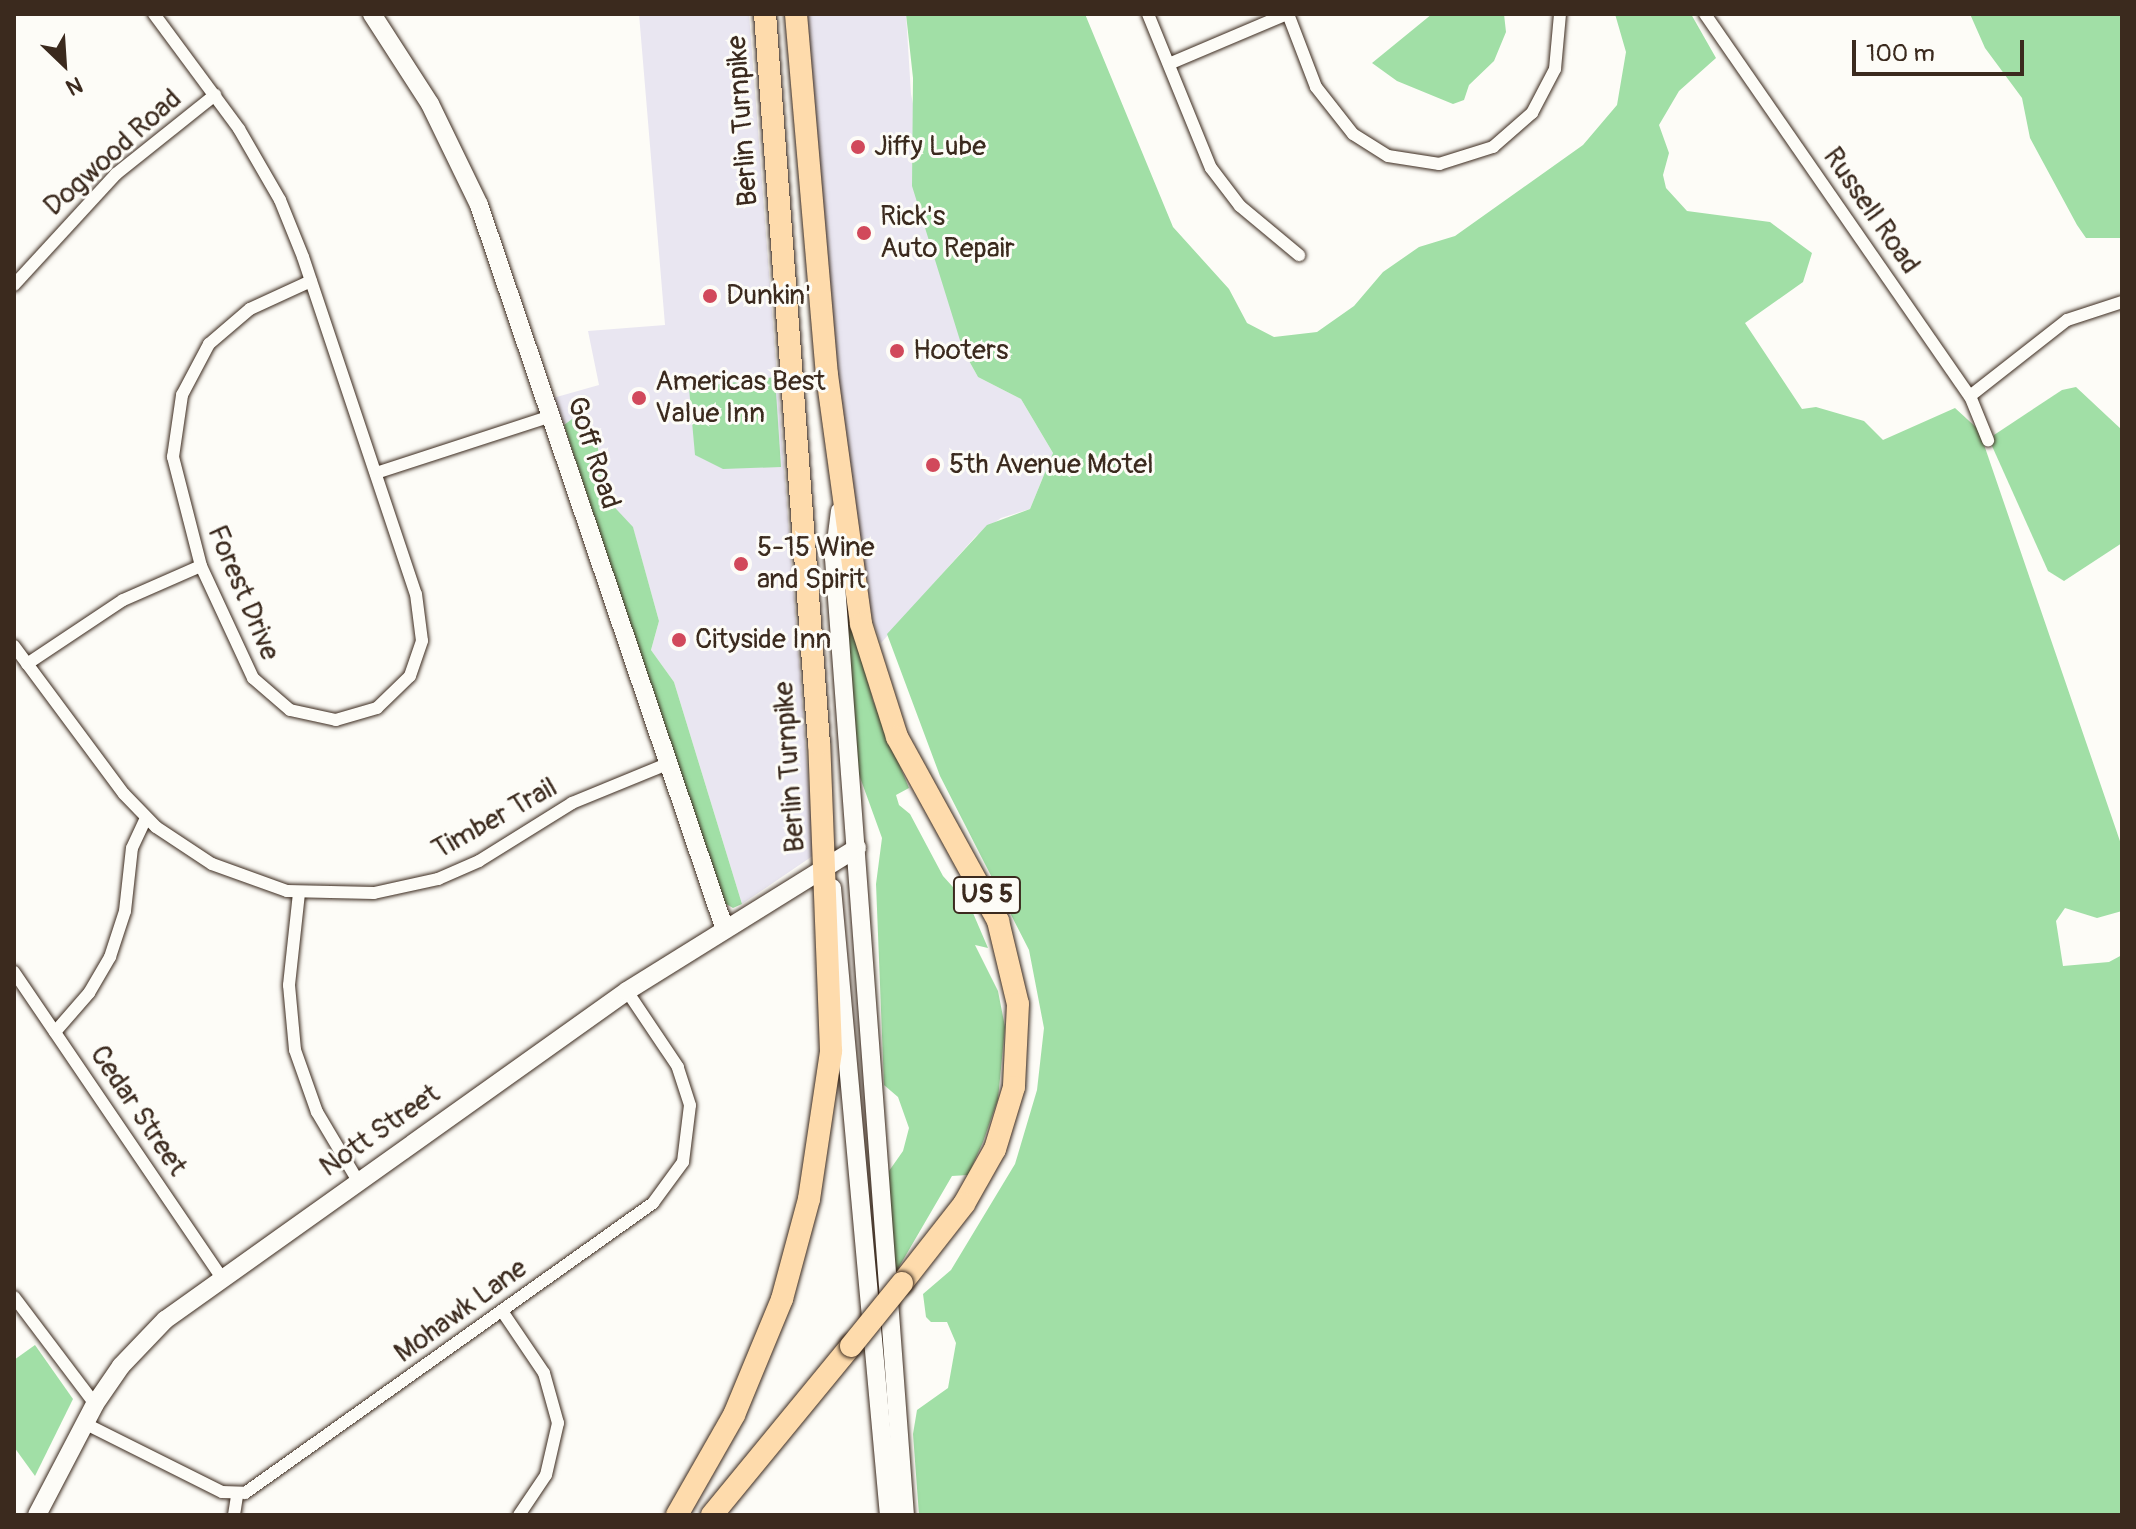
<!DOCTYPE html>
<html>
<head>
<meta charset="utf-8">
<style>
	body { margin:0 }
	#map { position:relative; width:2136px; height:1529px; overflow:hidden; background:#fdfcf7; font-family:Pangolin,sans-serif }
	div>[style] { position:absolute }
	.built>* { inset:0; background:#e9e6f1 }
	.green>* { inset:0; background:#a1dfa6 }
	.roads { filter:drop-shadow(0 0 2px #3b2a1e) drop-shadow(0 0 2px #3b2a1e) }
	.street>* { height:12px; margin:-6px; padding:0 6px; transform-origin:6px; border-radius:6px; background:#fdfcf7 }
	.secondary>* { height:18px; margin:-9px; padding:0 9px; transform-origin:9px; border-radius:9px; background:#fdfcf7 }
	.highway>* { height:22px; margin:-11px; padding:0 11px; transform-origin:11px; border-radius:11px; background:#fedbac }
	.bridges { filter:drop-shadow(0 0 2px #3b2a1e) drop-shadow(0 0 2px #3b2a1e) }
	.highway-bridge>* { height:22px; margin:-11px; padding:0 11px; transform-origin:11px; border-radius:11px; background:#fedbac }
	.dots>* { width:22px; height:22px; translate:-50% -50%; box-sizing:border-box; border:4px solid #fdfcf7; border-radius:50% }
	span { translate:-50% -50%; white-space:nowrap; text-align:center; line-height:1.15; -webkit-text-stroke:6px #fdfcf7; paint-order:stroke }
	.shield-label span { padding:2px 6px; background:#fdfcf7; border:2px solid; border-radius:6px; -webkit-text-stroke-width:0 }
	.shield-label { font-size:26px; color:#3b2a1e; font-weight:700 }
	.street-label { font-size:28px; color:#3b2a1e }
	.poi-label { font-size:28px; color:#3b2a1e }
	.left { translate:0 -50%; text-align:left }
	.frame { position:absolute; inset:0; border:16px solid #3b2a1e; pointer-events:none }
	.north { position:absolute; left:24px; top:24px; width:80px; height:80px; -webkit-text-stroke:6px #fdfcf7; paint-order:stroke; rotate:155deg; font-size:22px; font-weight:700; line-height:32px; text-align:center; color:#3b2a1e }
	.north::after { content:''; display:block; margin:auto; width:28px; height:36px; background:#3b2a1e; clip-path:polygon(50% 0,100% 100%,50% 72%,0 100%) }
	.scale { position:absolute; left:1852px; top:40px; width:172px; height:36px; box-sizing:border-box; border:4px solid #3b2a1e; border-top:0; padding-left:10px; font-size:24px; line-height:28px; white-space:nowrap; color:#3b2a1e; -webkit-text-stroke:6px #fdfcf7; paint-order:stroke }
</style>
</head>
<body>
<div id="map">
	<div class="built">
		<i style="clip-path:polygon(639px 14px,749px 14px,814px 855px,742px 904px,674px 682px,651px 650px,659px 621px,633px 528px,605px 497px,597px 441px,572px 419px,564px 425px,553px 398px,599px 385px,588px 331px,665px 325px)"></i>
		<i style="clip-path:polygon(805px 14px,906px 14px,911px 94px,963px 350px,978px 377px,1021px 399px,1053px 453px,1030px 509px,1001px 518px,976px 536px,881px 643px,866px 602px,840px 417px)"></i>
	</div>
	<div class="green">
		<i style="clip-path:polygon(906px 14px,1085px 14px,1173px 227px,1229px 289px,1247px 323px,1274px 337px,1317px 332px,1354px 306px,1383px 272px,1419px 247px,1455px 236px,1583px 145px,1617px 105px,1626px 52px,1615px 14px,1691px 14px,1716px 58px,1679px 91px,1659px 125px,1669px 153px,1663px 175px,1666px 188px,1687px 211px,1770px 222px,1812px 253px,1803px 282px,1745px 323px,1802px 409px,1816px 407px,1864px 421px,1883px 440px,1955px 408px,1979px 430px,2122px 847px,2122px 911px,2097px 918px,2065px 908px,2056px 921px,2063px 966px,2109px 962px,2122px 955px,2122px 1515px,919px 1515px,913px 1434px,917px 1410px,948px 1388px,956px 1343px,947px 1322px,931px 1322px,926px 1317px,923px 1294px,951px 1270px,1015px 1164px,1037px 1090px,1044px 1028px,1029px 950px,940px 776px,887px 634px,987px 525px,1030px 509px,1053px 453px,1021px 399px,978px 377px,963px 350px,912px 186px,913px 78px)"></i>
		<i style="clip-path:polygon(1432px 14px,1504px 14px,1506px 32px,1494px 61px,1469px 85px,1464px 100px,1453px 104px,1397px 81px,1372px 63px)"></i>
		<i style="clip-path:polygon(1970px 14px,2122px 14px,2122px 238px,2086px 238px,2077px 225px,2030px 138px,2022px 98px,1985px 48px)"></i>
		<i style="clip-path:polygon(775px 377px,781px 467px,723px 469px,695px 455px,689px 388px)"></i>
		<i style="clip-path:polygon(2076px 387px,2122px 430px,2122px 543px,2064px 581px,2048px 571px,1992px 446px,1994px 435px,2062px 390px)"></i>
		<i style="clip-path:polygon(572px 419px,597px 441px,605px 497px,633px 527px,659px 621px,651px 650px,674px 682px,742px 904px,733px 908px,721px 901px,564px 425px)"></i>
		<i style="clip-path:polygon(843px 581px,873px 701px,909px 788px,896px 795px,899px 805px,910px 814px,943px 876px,970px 906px,988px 948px,975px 945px,998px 991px,1005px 1027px,998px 1099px,983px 1142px,968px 1175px,952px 1176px,892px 1279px,889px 1171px,903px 1151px,909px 1128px,898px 1097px,884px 1085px,876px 884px,882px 838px,857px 769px)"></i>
		<i style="clip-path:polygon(35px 1345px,73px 1399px,35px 1476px,14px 1447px,14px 1360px)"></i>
	</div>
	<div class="roads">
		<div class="street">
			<i style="left:154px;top:14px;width:143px;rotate:53.5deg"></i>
			<i style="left:239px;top:129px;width:82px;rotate:60deg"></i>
			<i style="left:280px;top:200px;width:61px;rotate:68deg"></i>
			<i style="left:303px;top:257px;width:355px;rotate:71.5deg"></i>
			<i style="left:416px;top:594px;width:47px;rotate:82.7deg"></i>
			<i style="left:422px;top:641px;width:37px;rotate:109deg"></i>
			<i style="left:410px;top:676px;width:46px;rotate:135.9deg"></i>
			<i style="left:377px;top:708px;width:43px;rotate:163.7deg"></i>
			<i style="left:336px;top:720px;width:47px;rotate:-167.7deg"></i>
			<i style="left:290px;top:710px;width:49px;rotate:-139.1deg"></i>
			<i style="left:253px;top:678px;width:123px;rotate:-114.9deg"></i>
			<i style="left:201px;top:566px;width:113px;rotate:-104.4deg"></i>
			<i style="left:173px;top:457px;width:63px;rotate:-81.7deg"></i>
			<i style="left:182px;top:395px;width:58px;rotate:-62.1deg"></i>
			<i style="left:209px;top:344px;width:54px;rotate:-40.5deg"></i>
			<i style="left:250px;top:309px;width:67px;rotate:-24.7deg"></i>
			<i style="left:1148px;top:14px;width:166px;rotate:67.8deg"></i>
			<i style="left:1211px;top:168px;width:48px;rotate:52.7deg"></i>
			<i style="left:1240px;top:206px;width:77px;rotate:39.7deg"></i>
			<i style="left:1288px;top:14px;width:78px;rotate:69deg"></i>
			<i style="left:1316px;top:87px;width:60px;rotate:51.8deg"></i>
			<i style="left:1353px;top:134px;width:41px;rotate:32.2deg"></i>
			<i style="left:1388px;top:156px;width:52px;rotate:8.9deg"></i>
			<i style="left:1439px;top:164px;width:57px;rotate:-17.5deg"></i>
			<i style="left:1493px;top:147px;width:52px;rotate:-41.1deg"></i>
			<i style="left:1532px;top:113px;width:50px;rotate:-62.4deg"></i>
			<i style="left:1555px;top:69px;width:55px;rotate:-84.8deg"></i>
			<i style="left:1705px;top:14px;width:465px;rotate:55.3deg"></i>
			<i style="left:1970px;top:396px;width:48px;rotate:67.8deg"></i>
			<i style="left:1169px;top:64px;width:128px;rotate:-23deg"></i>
			<i style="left:14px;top:285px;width:151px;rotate:-47.4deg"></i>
			<i style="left:116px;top:174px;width:127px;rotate:-38.6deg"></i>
			<i style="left:1970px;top:396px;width:123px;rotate:-38.1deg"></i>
			<i style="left:2067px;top:320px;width:58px;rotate:-18.1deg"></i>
			<i style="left:376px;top:473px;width:184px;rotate:-18deg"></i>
			<i style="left:14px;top:646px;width:184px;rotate:53.4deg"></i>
			<i style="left:124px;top:794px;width:46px;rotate:45.9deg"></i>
			<i style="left:156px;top:827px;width:67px;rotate:33.5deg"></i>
			<i style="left:212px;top:864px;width:80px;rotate:19.8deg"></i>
			<i style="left:287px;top:891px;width:87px;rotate:1.3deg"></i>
			<i style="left:374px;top:893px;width:66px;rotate:-12.3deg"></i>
			<i style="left:438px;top:879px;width:45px;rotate:-23.7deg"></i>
			<i style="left:479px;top:861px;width:110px;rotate:-31.9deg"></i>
			<i style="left:572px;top:803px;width:103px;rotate:-22.3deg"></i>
			<i style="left:27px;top:664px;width:115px;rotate:-33.7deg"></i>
			<i style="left:123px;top:600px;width:85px;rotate:-23.6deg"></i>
			<i style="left:299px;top:893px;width:93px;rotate:96.2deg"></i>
			<i style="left:289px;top:985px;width:65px;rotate:84.7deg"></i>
			<i style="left:295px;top:1050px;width:66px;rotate:70.5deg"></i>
			<i style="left:317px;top:1112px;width:80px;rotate:59.3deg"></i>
			<i style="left:14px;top:972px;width:370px;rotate:55.8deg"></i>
			<i style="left:55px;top:1032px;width:52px;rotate:-48.9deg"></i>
			<i style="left:89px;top:993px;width:42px;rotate:-59.7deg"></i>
			<i style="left:110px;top:957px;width:48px;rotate:-71.9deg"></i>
			<i style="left:125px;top:911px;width:63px;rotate:-83.7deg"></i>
			<i style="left:132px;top:848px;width:33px;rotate:-65deg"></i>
			<i style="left:14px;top:1297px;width:134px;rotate:52.9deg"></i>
			<i style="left:502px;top:1311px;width:75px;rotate:55.9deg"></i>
			<i style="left:544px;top:1373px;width:52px;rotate:74.4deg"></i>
			<i style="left:558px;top:1423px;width:53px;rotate:103deg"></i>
			<i style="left:546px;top:1475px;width:48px;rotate:124deg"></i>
			<i style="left:84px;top:1423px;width:154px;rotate:26.6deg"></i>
			<i style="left:222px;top:1492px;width:23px;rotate:2deg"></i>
			<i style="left:245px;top:1493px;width:501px;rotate:-35.4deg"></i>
			<i style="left:653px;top:1203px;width:51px;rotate:-53.8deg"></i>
			<i style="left:683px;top:1162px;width:57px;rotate:-83deg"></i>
			<i style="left:690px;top:1105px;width:40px;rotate:-108deg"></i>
			<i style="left:678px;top:1067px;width:92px;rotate:-123.9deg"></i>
			<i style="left:234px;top:1515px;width:20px;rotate:-81deg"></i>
		</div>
		<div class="secondary">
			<i style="left:372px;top:14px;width:107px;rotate:57.2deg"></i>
			<i style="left:430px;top:104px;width:112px;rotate:64.1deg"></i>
			<i style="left:479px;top:205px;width:762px;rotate:71.26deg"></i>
			<i style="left:840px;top:511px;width:47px;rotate:97.3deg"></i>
			<i style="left:834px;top:558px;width:960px;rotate:85.76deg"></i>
			<i style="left:832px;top:888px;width:630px;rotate:84.81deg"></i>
			<i style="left:37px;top:1515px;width:125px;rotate:-62.4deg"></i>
			<i style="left:95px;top:1404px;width:46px;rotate:-55.6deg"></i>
			<i style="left:121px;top:1366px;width:64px;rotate:-46.3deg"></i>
			<i style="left:165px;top:1320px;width:567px;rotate:-35.46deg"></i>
			<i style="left:627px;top:991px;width:271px;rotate:-31.9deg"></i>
		</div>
		<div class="highway">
			<i style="left:796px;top:14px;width:362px;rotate:85.1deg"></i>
			<i style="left:827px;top:375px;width:251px;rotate:82.2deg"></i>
			<i style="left:861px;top:624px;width:119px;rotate:72.3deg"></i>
			<i style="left:897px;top:737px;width:210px;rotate:61.2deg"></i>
			<i style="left:998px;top:921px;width:85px;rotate:76.5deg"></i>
			<i style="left:1018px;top:1004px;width:83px;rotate:92.8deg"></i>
			<i style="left:1014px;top:1087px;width:65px;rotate:107deg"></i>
			<i style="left:995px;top:1149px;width:63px;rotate:119.4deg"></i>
			<i style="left:964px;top:1204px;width:100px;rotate:128.1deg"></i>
			<i style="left:677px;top:1515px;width:115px;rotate:-60.3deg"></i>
			<i style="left:734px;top:1415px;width:126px;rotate:-67.5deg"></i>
			<i style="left:782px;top:1299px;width:104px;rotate:-74.9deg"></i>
			<i style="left:809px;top:1199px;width:150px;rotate:-81.5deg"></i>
			<i style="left:831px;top:1051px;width:307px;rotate:-92.2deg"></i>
			<i style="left:819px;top:744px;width:732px;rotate:-94.23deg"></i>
			<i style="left:712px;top:1515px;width:219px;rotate:-50.6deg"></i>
		</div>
	</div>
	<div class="bridges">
		<div class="highway-bridge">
			<i style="left:851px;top:1346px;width:81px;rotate:-51deg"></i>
		</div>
	</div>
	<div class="dots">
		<i style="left:858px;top:147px;background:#d1495b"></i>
		<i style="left:864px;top:233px;background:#d1495b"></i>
		<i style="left:710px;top:296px;background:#d1495b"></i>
		<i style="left:897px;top:351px;background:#d1495b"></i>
		<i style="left:639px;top:398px;background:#d1495b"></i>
		<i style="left:933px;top:465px;background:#d1495b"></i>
		<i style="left:741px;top:564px;background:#d1495b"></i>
		<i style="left:679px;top:640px;background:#d1495b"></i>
	</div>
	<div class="shield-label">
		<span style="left:987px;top:895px">US 5</span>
	</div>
	<div class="street-label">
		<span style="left:743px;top:121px;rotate:-94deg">Berlin Turnpike</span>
		<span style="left:113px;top:153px;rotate:-42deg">Dogwood Road</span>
		<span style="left:1871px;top:211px;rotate:55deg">Russell Road</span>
		<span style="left:593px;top:453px;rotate:72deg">Goff Road</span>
		<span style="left:243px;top:593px;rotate:67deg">Forest Drive</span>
		<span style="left:790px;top:767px;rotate:-94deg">Berlin Turnpike</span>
		<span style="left:495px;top:819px;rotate:-29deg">Timber Trail</span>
		<span style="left:138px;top:1111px;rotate:56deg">Cedar Street</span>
		<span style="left:380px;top:1131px;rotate:-35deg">Nott Street</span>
		<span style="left:461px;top:1311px;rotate:-36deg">Mohawk Lane</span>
	</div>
	<div class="poi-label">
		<span class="left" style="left:874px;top:147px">Jiffy Lube</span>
		<span class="left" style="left:880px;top:233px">Rick's<br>Auto Repair</span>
		<span class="left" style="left:726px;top:296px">Dunkin'</span>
		<span class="left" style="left:913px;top:351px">Hooters</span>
		<span class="left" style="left:655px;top:398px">Americas Best<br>Value Inn</span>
		<span class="left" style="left:949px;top:465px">5th Avenue Motel</span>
		<span class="left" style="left:757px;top:564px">5-15 Wine<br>and Spirit</span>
		<span class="left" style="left:695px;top:640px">Cityside Inn</span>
	</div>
	<div class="frame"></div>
	<div class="north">N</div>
	<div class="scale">100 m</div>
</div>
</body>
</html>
